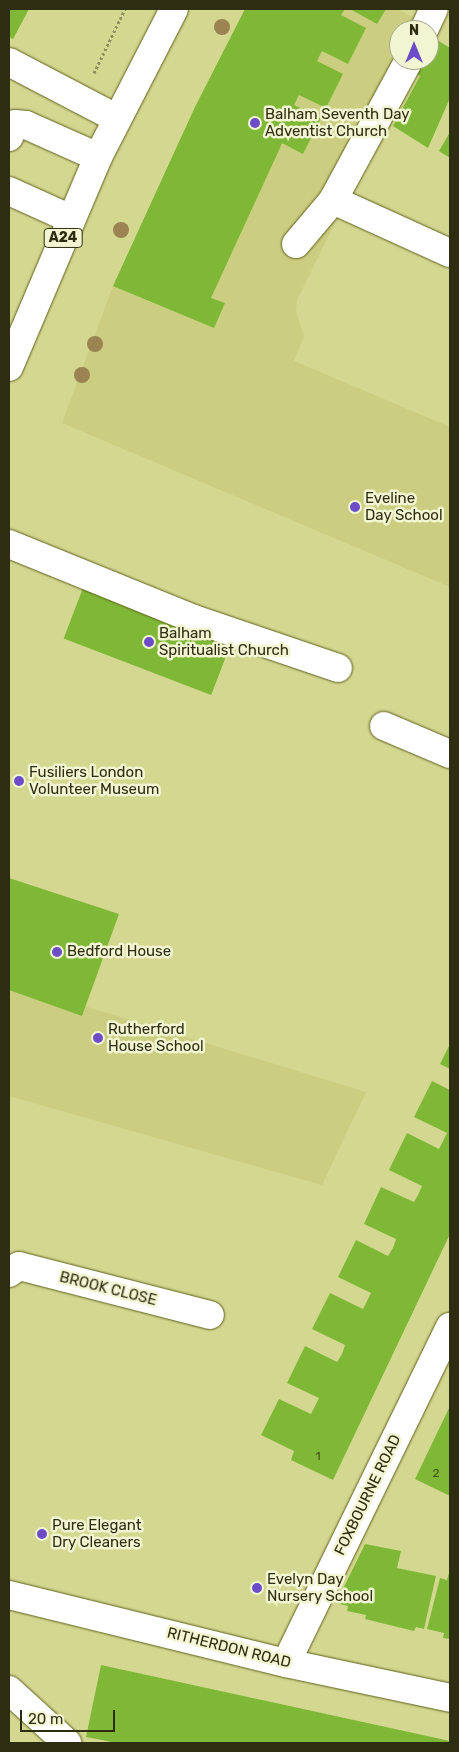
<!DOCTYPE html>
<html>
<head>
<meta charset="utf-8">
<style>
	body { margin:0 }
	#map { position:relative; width:459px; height:1752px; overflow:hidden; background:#d3d790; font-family:Rubik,sans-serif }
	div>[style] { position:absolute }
	.built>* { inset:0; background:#cbce80 }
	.building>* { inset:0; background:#7fb837; transform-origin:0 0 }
	.path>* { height:3px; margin-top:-1.5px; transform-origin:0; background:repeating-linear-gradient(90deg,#8e915b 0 2.5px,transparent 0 5px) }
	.roads { filter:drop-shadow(0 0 1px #60611b) drop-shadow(0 0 1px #60611b) }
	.minor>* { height:28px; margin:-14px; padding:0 14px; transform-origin:14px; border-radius:14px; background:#fff }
	.highway>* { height:28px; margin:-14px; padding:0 14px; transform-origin:14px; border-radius:14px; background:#fff }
	.trees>* { width:16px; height:16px; margin:-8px; border-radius:50%; background:#9b8352 }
	.dots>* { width:14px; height:14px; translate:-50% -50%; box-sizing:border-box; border:2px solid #f2f5d2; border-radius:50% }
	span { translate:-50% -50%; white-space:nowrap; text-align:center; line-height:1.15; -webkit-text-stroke:5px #f2f5d2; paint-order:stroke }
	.number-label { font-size:12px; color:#42501a }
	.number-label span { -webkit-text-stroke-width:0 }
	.shield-label span { padding:1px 4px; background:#f2f5d2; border:1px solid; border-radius:4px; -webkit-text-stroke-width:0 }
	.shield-label { font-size:14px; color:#2d2e11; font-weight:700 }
	.poi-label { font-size:15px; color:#2d2e11 }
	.left { translate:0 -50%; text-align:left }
	.street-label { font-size:15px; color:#2d2e11 }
	.frame { position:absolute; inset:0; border:10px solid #2d2e11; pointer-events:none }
	.north { position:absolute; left:389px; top:20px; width:50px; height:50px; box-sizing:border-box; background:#f2f5d2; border:1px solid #a3a585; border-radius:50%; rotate:0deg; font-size:14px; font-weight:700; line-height:20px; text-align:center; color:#2d2e11 }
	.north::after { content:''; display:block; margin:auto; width:18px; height:22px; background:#6c4dc7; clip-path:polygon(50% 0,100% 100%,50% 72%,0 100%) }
	.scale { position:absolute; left:20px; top:1710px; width:95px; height:22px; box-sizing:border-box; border:2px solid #2d2e11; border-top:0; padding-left:6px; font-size:15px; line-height:18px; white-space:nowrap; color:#2d2e11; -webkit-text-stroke:4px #f2f5d2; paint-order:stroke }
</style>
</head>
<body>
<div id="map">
	<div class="built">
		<i style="clip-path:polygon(245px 9px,398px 9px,433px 29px,399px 30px,399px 60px,350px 192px,297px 300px,296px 311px,304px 337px,294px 361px,450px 427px,450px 587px,62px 423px,113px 286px,195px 107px)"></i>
		<i style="clip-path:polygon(9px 983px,366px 1092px,322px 1185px,9px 1096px)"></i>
	</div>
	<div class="building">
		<i style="clip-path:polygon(9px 9px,29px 9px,13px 39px,9px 37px)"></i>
		<i style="clip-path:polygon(245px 9px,345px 9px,341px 15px,366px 28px,348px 64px,322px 51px,317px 61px,343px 74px,326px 108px,299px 95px,294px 105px,321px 118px,303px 154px,282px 143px,279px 150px,211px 298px,225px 303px,214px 328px,113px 286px,195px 107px)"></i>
		<i style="clip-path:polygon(350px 9px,386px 9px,377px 24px)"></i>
		<i style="clip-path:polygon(431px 36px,450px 48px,450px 98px,428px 148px,393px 126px,420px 76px,412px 72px,419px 60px,429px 60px)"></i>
		<i style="clip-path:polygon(450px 132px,450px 158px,439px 151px)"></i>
		<i style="left:83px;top:588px;width:158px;height:54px;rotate:21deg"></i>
		<i style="clip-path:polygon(9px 878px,119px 914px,82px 1016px,9px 990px)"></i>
		<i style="clip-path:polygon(450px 1044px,450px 1069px,440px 1064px)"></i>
		<i style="clip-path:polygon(432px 1081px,450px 1090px,450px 1234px,333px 1480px,291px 1460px,294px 1451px,261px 1435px,279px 1399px,311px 1414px,319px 1398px,287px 1383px,305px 1346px,337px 1362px,342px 1354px,345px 1345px,312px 1329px,330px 1293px,363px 1309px,371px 1293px,338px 1277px,356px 1240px,388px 1256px,393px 1248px,396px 1239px,364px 1224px,381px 1187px,414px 1202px,418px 1195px,422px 1186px,389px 1170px,407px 1133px,439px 1149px,447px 1133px,414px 1117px)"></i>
		<i style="clip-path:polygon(450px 1406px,450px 1496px,415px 1479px)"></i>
		<i style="clip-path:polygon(365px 1544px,401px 1551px,397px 1568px,436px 1576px,424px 1629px,416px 1627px,414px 1631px,365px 1619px,366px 1615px,347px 1611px,348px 1606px,336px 1603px)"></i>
		<i style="clip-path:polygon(450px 1569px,450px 1639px,443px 1638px,444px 1633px,427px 1629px,440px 1578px,447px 1580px)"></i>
		<i style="clip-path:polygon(101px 1665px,450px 1741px,450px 1743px,117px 1743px,86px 1737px)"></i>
	</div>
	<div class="path">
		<i style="left:94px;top:73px;width:71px;rotate:-64.2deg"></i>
	</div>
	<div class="roads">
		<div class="minor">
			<i style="left:424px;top:30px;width:23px;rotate:-65deg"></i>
			<i style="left:9px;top:62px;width:121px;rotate:27.6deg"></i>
			<i style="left:9px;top:137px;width:14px;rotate:-65deg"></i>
			<i style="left:15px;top:124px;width:11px;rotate:5deg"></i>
			<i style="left:26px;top:125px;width:79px;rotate:24deg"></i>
			<i style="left:9px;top:191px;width:68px;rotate:24.3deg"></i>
			<i style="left:333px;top:200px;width:128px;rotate:24.4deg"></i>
			<i style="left:296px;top:244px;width:57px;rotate:-49.9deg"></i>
			<i style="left:333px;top:200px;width:159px;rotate:-61.5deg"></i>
			<i style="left:9px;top:544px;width:200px;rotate:22.1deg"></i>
			<i style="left:194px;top:619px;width:152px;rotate:18.8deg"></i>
			<i style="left:384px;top:726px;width:72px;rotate:23deg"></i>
			<i style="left:9px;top:1273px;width:12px;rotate:-35deg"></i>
			<i style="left:19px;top:1266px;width:197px;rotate:14.4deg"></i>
			<i style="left:9px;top:1595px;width:285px;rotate:13.8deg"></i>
			<i style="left:286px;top:1663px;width:168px;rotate:12deg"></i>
			<i style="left:286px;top:1663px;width:374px;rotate:-64deg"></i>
			<i style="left:9px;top:1690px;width:79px;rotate:42.4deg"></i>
		</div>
		<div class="highway">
			<i style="left:9px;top:367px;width:228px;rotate:-67deg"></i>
			<i style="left:98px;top:157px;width:166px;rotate:-62.8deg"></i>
		</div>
	</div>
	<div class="trees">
		<i style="left:222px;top:27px"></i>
		<i style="left:121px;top:230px"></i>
		<i style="left:95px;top:344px"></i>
		<i style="left:82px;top:375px"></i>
	</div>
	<div class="dots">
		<i style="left:255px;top:123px;background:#6c4dc7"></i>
		<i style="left:355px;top:507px;background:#6c4dc7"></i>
		<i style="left:149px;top:642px;background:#6c4dc7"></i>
		<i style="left:19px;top:781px;background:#6c4dc7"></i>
		<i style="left:57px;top:952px;background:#6c4dc7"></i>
		<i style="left:98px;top:1038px;background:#6c4dc7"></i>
		<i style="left:42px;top:1534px;background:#6c4dc7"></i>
		<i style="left:257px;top:1588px;background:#6c4dc7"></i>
	</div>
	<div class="number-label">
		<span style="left:318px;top:1457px">1</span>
		<span style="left:436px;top:1474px">2</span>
	</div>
	<div class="shield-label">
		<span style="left:63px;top:238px">A24</span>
	</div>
	<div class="poi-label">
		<span class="left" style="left:265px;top:123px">Balham Seventh Day<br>Adventist Church</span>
		<span class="left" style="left:365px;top:507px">Eveline<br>Day School</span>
		<span class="left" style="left:159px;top:642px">Balham<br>Spiritualist Church</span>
		<span class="left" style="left:29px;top:781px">Fusiliers London<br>Volunteer Museum</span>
		<span class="left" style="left:67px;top:952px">Bedford House</span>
		<span class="left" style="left:108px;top:1038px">Rutherford<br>House School</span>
		<span class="left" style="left:52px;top:1534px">Pure Elegant<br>Dry Cleaners</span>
		<span class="left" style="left:267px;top:1588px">Evelyn Day<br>Nursery School</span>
	</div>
	<div class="street-label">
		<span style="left:108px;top:1289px;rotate:14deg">BROOK CLOSE</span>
		<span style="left:368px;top:1495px;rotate:-64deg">FOXBOURNE ROAD</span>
		<span style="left:229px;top:1648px;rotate:14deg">RITHERDON ROAD</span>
	</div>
	<div class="frame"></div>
	<div class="north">N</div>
	<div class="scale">20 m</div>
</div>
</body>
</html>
